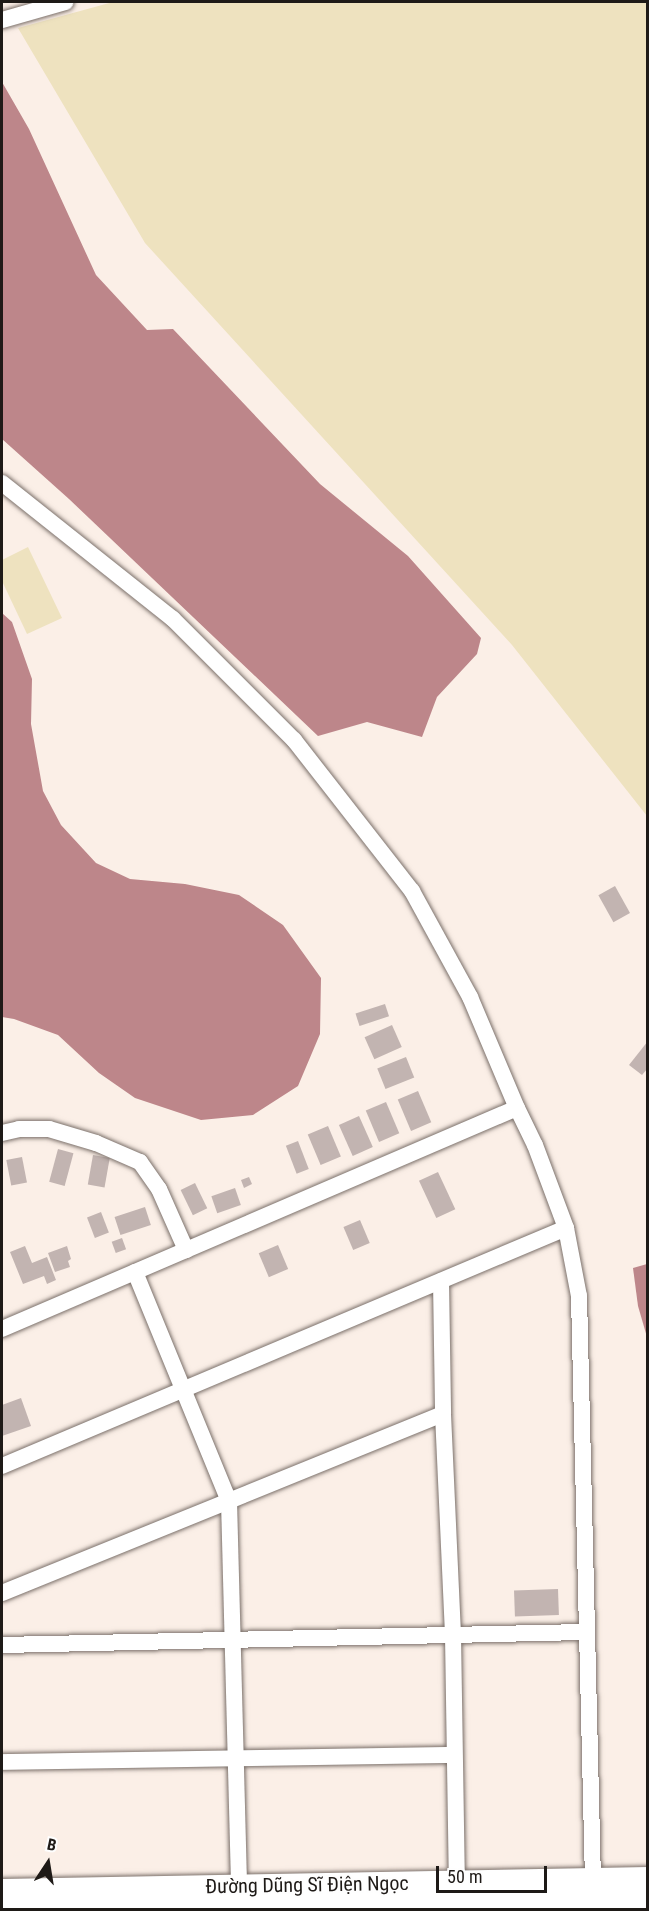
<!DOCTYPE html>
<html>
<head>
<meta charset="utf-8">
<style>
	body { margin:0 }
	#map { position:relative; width:649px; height:1911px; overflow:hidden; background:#fbefe7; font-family:"Roboto Condensed",sans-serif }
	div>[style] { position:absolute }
	.green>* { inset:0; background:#eee2bf }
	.water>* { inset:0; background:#bd868a }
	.building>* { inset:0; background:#c2b4b1; transform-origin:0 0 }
	.roads { filter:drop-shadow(0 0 2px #7b706a) drop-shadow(0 0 2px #7b706a) }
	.street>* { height:16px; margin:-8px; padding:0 8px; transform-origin:8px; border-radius:8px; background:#fff }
	.secondary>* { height:24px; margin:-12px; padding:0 12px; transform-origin:12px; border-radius:12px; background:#fff }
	span { translate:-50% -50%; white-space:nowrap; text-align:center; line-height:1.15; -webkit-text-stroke:4.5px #fefefe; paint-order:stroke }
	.street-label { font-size:20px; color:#1e1a17 }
	.frame { position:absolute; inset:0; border:3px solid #1e1a17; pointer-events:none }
	.north { position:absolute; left:18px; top:1833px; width:60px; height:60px; -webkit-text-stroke:4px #fefefe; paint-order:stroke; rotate:12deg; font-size:16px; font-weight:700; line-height:24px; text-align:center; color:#1e1a17 }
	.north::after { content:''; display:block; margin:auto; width:21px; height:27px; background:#1e1a17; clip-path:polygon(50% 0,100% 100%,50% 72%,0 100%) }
	.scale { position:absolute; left:436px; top:1866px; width:111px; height:27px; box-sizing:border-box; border:3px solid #1e1a17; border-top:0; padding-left:8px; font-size:18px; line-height:21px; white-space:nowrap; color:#1e1a17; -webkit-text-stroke:4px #fefefe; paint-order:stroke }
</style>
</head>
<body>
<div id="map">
	<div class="green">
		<i style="clip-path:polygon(113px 2px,647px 2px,647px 816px,512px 645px,145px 243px,18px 28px)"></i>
		<i style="clip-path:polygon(28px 547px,62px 618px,27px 634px,2px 581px,2px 560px)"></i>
	</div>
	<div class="water">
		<i style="clip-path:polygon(2px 82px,29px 129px,96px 275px,147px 330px,173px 329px,320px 484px,408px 556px,481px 638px,477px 654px,437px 697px,422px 737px,367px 722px,318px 736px,69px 499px,2px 439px)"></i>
		<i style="clip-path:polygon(2px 613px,12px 622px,32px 679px,31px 724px,43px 791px,61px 825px,96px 863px,130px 879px,185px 884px,239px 895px,283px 925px,321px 978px,320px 1034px,298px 1086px,253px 1115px,201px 1120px,135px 1098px,99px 1073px,58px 1035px,14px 1019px,2px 1017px)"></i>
		<i style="clip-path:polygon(647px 1264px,648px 1264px,647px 1337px,638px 1306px,633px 1268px)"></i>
	</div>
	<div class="building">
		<i style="left:615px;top:886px;width:31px;height:19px;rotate:61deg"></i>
		<i style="left:385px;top:1004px;width:13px;height:31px;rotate:72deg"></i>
		<i style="left:392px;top:1025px;width:24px;height:30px;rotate:66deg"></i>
		<i style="clip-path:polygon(648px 1041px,648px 1068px,642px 1075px,629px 1065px)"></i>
		<i style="left:406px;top:1057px;width:22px;height:31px;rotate:68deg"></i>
		<i style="left:418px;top:1091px;width:34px;height:22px;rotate:67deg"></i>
		<i style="left:386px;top:1102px;width:34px;height:22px;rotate:67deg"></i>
		<i style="left:359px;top:1116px;width:34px;height:22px;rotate:66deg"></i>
		<i style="left:328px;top:1126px;width:33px;height:22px;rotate:67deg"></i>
		<i style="left:298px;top:1141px;width:30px;height:13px;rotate:69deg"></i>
		<i style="left:58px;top:1149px;width:16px;height:34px;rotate:15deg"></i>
		<i style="left:93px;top:1155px;width:17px;height:30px;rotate:10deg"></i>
		<i style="left:22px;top:1157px;width:26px;height:16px;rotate:79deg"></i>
		<i style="left:438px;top:1172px;width:41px;height:21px;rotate:65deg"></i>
		<i style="clip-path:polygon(249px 1177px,252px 1184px,244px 1188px,241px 1180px)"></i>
		<i style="left:195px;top:1183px;width:28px;height:16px;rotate:64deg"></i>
		<i style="left:235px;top:1188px;width:18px;height:25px;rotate:71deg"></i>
		<i style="left:145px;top:1207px;width:19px;height:32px;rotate:72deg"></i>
		<i style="left:101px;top:1212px;width:22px;height:15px;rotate:69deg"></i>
		<i style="left:360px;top:1220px;width:25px;height:18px;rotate:67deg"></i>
		<i style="left:122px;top:1238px;width:12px;height:11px;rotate:70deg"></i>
		<i style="left:278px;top:1245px;width:26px;height:21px;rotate:67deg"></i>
		<i style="clip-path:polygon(25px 1246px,32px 1263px,47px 1257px,56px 1280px,47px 1284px,44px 1276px,23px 1284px,10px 1252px)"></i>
		<i style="clip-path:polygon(67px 1246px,71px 1259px,68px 1261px,70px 1267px,55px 1272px,48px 1253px)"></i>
		<i style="clip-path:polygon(21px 1398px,31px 1426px,2px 1436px,2px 1405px)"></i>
		<i style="left:558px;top:1589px;width:26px;height:44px;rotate:88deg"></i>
	</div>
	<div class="roads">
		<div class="street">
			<i style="left:2px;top:20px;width:66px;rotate:-15.9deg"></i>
			<i style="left:2px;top:483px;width:218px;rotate:38.5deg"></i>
			<i style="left:173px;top:619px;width:171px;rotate:45deg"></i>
			<i style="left:294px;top:740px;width:192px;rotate:52deg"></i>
			<i style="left:412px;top:891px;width:121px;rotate:61.3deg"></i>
			<i style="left:470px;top:997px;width:121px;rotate:67.1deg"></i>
			<i style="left:517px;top:1108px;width:41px;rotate:64.1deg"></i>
			<i style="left:535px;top:1145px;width:89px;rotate:69.5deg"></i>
			<i style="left:566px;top:1228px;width:69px;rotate:79.2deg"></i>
			<i style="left:579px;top:1296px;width:585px;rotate:88.63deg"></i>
			<i style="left:2px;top:1133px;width:17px;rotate:-13deg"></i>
			<i style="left:19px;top:1129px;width:30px"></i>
			<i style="left:49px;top:1129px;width:49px;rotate:16.6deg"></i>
			<i style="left:96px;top:1143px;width:48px;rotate:23.4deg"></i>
			<i style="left:140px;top:1162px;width:33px;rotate:55deg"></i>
			<i style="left:159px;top:1189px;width:67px;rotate:66.1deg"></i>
			<i style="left:135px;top:1272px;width:248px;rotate:67.7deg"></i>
			<i style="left:229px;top:1501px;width:385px;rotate:88.5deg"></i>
			<i style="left:441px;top:1281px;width:133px;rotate:89.1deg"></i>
			<i style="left:443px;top:1414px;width:221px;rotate:87.4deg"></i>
			<i style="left:453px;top:1635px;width:248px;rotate:89.1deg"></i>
			<i style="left:2px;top:1329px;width:560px;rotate:-23.23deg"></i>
			<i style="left:2px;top:1466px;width:612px;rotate:-22.88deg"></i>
			<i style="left:2px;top:1593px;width:476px;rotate:-22.1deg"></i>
			<i style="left:2px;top:1645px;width:584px;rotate:-1.28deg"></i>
			<i style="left:2px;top:1762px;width:452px;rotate:-0.9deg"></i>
		</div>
		<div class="secondary">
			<i style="left:2px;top:1891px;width:646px;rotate:-1.06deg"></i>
			<i style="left:2px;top:1908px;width:646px;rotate:-0.53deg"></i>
		</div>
	</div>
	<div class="street-label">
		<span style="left:307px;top:1885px;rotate:-1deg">Đường Dũng Sĩ Điện Ngọc</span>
	</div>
	<div class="frame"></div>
	<div class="north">B</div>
	<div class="scale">50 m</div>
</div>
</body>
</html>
